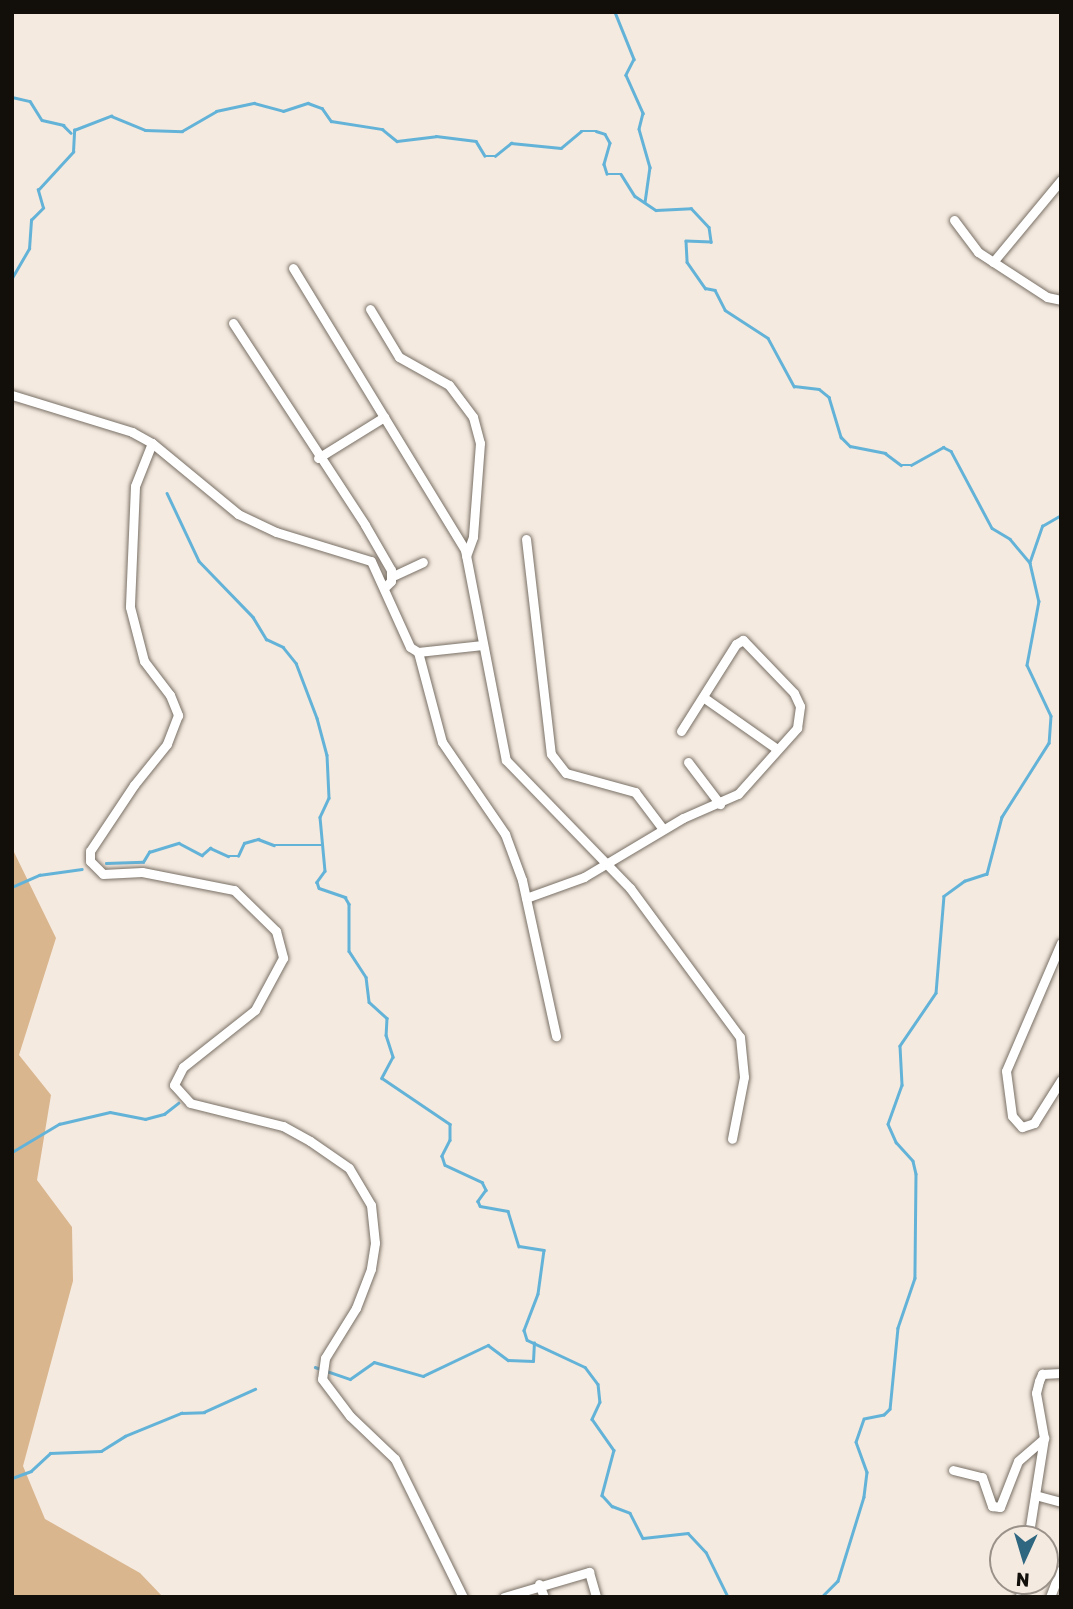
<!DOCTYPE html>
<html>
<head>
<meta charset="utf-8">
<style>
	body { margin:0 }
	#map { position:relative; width:1073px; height:1609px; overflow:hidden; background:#f5eadf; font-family:Rubik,sans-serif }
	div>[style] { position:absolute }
	.green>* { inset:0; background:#dab68f }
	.stream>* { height:2.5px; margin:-1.25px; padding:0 1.25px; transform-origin:1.25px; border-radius:1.25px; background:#63b3d9 }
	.roads { filter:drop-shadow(0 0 2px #797066) drop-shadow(0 0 2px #797066) }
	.minor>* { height:9px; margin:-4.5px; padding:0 4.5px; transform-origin:4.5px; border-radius:4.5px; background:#fff }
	span { translate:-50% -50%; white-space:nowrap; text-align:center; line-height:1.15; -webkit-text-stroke:6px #f5eadf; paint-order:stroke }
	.frame { position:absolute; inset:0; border:14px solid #120f0b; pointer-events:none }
	.north { position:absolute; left:989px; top:1525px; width:70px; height:70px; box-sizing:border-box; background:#f5eadf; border:2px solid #9a928a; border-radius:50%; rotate:184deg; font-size:19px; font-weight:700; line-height:28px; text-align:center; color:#120f0b }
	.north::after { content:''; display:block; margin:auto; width:24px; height:32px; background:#2f6781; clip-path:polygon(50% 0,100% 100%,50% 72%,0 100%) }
</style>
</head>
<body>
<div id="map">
	<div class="green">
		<i style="clip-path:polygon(12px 848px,56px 938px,19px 1055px,51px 1095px,37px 1180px,72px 1227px,73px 1281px,23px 1466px,45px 1519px,140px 1573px,163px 1597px,12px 1597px)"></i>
	</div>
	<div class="stream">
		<i style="left:615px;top:12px;width:51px;rotate:68deg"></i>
		<i style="left:634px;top:59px;width:18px;rotate:117deg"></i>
		<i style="left:626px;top:75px;width:42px;rotate:65.9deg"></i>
		<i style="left:643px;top:113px;width:16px;rotate:104deg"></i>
		<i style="left:639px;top:129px;width:40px;rotate:74deg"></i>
		<i style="left:650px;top:167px;width:35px;rotate:98deg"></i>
		<i style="left:12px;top:97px;width:18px;rotate:13deg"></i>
		<i style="left:30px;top:101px;width:22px;rotate:58deg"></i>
		<i style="left:42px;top:120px;width:22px;rotate:13deg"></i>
		<i style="left:63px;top:125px;width:11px;rotate:45deg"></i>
		<i style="left:12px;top:278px;width:34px;rotate:-60deg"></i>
		<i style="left:29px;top:249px;width:29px;rotate:-86deg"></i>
		<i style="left:31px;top:220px;width:17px;rotate:-45deg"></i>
		<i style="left:43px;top:208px;width:19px;rotate:-106deg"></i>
		<i style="left:38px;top:190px;width:52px;rotate:-47.4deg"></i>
		<i style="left:73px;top:152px;width:22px;rotate:-87deg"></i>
		<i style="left:74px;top:130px;width:40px;rotate:-21deg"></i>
		<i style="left:111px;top:116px;width:37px;rotate:22deg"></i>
		<i style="left:145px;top:130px;width:37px;rotate:2deg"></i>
		<i style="left:182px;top:131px;width:39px;rotate:-30deg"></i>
		<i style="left:216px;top:111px;width:39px;rotate:-12deg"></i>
		<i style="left:254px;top:103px;width:30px;rotate:15deg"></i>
		<i style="left:283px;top:111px;width:26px;rotate:-18deg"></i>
		<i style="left:308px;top:103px;width:15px;rotate:20deg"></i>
		<i style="left:322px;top:108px;width:16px;rotate:55deg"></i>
		<i style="left:331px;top:121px;width:52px;rotate:8.9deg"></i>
		<i style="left:382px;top:129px;width:19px;rotate:39deg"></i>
		<i style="left:397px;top:141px;width:39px;rotate:-7deg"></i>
		<i style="left:436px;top:136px;width:40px;rotate:7.1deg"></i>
		<i style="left:476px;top:141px;width:17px;rotate:59deg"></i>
		<i style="left:485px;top:156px;width:10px"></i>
		<i style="left:495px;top:156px;width:21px;rotate:-39deg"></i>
		<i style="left:511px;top:143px;width:50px;rotate:5.7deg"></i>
		<i style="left:561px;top:148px;width:26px;rotate:-40deg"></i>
		<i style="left:581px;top:131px;width:15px"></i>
		<i style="left:596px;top:131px;width:9px;rotate:18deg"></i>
		<i style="left:605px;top:134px;width:10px;rotate:61deg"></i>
		<i style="left:610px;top:143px;width:22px;rotate:106deg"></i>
		<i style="left:604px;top:164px;width:10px;rotate:73deg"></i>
		<i style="left:607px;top:174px;width:14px"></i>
		<i style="left:621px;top:174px;width:26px;rotate:58deg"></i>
		<i style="left:635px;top:196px;width:25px;rotate:34deg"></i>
		<i style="left:656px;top:210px;width:35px;rotate:-3deg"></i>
		<i style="left:691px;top:208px;width:26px;rotate:47deg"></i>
		<i style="left:709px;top:227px;width:15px;rotate:82deg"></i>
		<i style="left:711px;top:242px;width:25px;rotate:-178deg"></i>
		<i style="left:686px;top:241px;width:21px;rotate:87deg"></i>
		<i style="left:687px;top:262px;width:32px;rotate:55deg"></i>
		<i style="left:705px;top:288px;width:10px;rotate:11deg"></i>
		<i style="left:715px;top:290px;width:22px;rotate:63deg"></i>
		<i style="left:725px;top:310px;width:51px;rotate:33.1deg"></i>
		<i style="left:768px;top:338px;width:55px;rotate:61.6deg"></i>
		<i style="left:794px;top:386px;width:25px;rotate:7deg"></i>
		<i style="left:819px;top:389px;width:13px;rotate:39deg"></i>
		<i style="left:829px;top:397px;width:42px;rotate:73.3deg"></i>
		<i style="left:841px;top:437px;width:13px;rotate:45deg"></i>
		<i style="left:850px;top:446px;width:36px;rotate:11deg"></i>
		<i style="left:885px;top:453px;width:20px;rotate:37deg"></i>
		<i style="left:901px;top:465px;width:10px"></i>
		<i style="left:911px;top:465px;width:37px;rotate:-29deg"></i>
		<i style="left:943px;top:447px;width:9px;rotate:27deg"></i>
		<i style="left:951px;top:451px;width:87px;rotate:62deg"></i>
		<i style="left:992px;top:528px;width:21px;rotate:31deg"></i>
		<i style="left:1010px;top:539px;width:31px;rotate:50deg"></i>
		<i style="left:1030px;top:563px;width:39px;rotate:77deg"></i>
		<i style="left:1039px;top:601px;width:65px;rotate:100.6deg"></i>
		<i style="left:1027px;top:665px;width:56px;rotate:64.8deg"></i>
		<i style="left:1051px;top:716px;width:27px;rotate:94deg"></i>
		<i style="left:1049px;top:743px;width:88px;rotate:122.4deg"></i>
		<i style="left:1002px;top:817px;width:59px;rotate:104.7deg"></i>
		<i style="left:987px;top:874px;width:23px;rotate:162deg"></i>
		<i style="left:965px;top:881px;width:26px;rotate:144deg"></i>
		<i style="left:944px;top:896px;width:97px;rotate:94.7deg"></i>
		<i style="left:936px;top:993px;width:64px;rotate:124.2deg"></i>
		<i style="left:900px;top:1046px;width:39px;rotate:87deg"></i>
		<i style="left:902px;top:1085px;width:41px;rotate:109.7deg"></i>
		<i style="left:888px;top:1124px;width:20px;rotate:66deg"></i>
		<i style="left:896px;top:1142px;width:25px;rotate:48deg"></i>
		<i style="left:913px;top:1161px;width:13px;rotate:77deg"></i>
		<i style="left:916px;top:1174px;width:104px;rotate:90.6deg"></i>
		<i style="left:915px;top:1278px;width:53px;rotate:108.8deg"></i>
		<i style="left:898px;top:1328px;width:81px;rotate:95.6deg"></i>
		<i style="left:890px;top:1409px;width:8px;rotate:135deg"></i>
		<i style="left:884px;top:1415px;width:20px;rotate:169deg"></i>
		<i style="left:864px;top:1419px;width:24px;rotate:109deg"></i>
		<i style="left:856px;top:1442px;width:32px;rotate:70deg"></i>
		<i style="left:867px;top:1472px;width:25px;rotate:97deg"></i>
		<i style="left:864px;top:1497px;width:88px;rotate:107.2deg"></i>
		<i style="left:838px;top:1581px;width:23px;rotate:135deg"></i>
		<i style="left:167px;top:493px;width:75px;rotate:64.8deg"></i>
		<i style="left:199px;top:561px;width:78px;rotate:46deg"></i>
		<i style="left:253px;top:617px;width:26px;rotate:59deg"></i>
		<i style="left:266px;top:639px;width:19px;rotate:25deg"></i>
		<i style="left:283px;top:647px;width:21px;rotate:51deg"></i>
		<i style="left:296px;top:663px;width:59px;rotate:69.1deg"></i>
		<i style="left:317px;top:718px;width:38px;rotate:75deg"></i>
		<i style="left:327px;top:755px;width:43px;rotate:87.3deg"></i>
		<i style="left:329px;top:798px;width:21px;rotate:115deg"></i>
		<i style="left:320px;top:817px;width:54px;rotate:84.7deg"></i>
		<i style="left:325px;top:871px;width:14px;rotate:126deg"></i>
		<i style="left:317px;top:882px;width:6px;rotate:72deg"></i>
		<i style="left:319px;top:888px;width:28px;rotate:19deg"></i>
		<i style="left:345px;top:897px;width:8px;rotate:60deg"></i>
		<i style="left:349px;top:904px;width:47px;rotate:90deg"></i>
		<i style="left:349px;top:951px;width:31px;rotate:57deg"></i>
		<i style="left:366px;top:977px;width:25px;rotate:83deg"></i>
		<i style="left:369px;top:1002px;width:24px;rotate:42deg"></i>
		<i style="left:387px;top:1018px;width:17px;rotate:93deg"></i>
		<i style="left:386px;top:1035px;width:23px;rotate:72deg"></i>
		<i style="left:393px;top:1057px;width:24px;rotate:118deg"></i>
		<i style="left:382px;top:1078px;width:82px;rotate:34.1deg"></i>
		<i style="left:450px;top:1124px;width:16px;rotate:90deg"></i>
		<i style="left:450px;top:1140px;width:18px;rotate:117deg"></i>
		<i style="left:442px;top:1156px;width:9px;rotate:72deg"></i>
		<i style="left:445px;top:1165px;width:41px;rotate:24.7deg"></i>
		<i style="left:482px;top:1182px;width:9px;rotate:63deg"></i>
		<i style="left:486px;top:1190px;width:14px;rotate:126deg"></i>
		<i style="left:478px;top:1201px;width:5px;rotate:68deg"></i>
		<i style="left:480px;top:1206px;width:28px;rotate:10deg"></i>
		<i style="left:508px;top:1211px;width:37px;rotate:73deg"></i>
		<i style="left:519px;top:1246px;width:25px;rotate:9deg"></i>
		<i style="left:544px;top:1250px;width:44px;rotate:97.8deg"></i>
		<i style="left:538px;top:1294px;width:39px;rotate:111deg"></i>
		<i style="left:524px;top:1330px;width:10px;rotate:73deg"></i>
		<i style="left:527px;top:1340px;width:64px;rotate:25deg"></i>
		<i style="left:585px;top:1367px;width:21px;rotate:53deg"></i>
		<i style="left:598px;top:1384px;width:18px;rotate:84deg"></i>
		<i style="left:600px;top:1402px;width:19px;rotate:115deg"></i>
		<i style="left:592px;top:1419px;width:38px;rotate:55deg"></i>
		<i style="left:614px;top:1450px;width:47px;rotate:104.9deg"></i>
		<i style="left:602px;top:1495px;width:15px;rotate:48deg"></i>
		<i style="left:612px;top:1506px;width:19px;rotate:21deg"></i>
		<i style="left:630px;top:1513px;width:28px;rotate:63deg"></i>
		<i style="left:643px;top:1538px;width:45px;rotate:-6.3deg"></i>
		<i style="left:688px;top:1533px;width:26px;rotate:47deg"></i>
		<i style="left:706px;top:1552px;width:50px;rotate:63.9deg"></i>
		<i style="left:1030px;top:561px;width:37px;rotate:-71deg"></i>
		<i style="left:1042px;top:526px;width:22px;rotate:-30deg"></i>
		<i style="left:106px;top:863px;width:37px;rotate:-2deg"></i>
		<i style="left:143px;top:862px;width:12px;rotate:-59deg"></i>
		<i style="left:149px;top:852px;width:31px;rotate:-17deg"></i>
		<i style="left:179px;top:843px;width:26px;rotate:28deg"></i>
		<i style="left:202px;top:855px;width:11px;rotate:-41deg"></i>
		<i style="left:210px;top:848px;width:20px;rotate:24deg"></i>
		<i style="left:228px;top:856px;width:10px"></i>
		<i style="left:238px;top:856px;width:14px;rotate:-65deg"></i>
		<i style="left:244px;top:843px;width:15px;rotate:-16deg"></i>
		<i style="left:258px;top:839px;width:17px;rotate:21deg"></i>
		<i style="left:274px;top:845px;width:47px"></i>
		<i style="left:12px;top:887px;width:30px;rotate:-24deg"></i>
		<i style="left:39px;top:875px;width:43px;rotate:-7.9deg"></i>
		<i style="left:12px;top:1152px;width:55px;rotate:-30.8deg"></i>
		<i style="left:59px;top:1124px;width:52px;rotate:-13.2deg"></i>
		<i style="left:110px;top:1112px;width:36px;rotate:11deg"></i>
		<i style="left:145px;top:1119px;width:20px;rotate:-15deg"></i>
		<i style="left:164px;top:1114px;width:18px;rotate:-38deg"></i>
		<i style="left:315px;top:1367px;width:37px;rotate:19deg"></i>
		<i style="left:350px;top:1379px;width:29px;rotate:-35deg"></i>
		<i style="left:374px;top:1362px;width:51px;rotate:15.9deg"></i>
		<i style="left:423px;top:1376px;width:72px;rotate:-25.5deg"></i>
		<i style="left:488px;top:1345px;width:25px;rotate:37deg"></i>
		<i style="left:508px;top:1360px;width:25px;rotate:2deg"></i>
		<i style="left:533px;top:1361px;width:18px;rotate:-87deg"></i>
		<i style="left:12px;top:1478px;width:20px;rotate:-20deg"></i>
		<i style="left:31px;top:1471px;width:26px;rotate:-43deg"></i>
		<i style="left:50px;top:1453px;width:51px;rotate:-2.2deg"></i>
		<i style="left:101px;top:1451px;width:28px;rotate:-32deg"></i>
		<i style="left:125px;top:1436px;width:61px;rotate:-22.3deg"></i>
		<i style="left:181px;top:1413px;width:23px;rotate:-2deg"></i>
		<i style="left:204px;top:1412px;width:56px;rotate:-24.3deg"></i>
	</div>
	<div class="roads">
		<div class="minor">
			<i style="left:954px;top:220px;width:40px;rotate:53deg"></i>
			<i style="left:978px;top:252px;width:82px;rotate:33.1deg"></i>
			<i style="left:1047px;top:297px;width:14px;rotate:12deg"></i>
			<i style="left:993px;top:262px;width:107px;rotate:-50.3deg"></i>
			<i style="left:293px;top:268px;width:330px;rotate:58.6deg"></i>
			<i style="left:465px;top:550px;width:214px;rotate:79deg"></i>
			<i style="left:506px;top:760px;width:178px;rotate:45.9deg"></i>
			<i style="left:630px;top:888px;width:185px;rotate:53.6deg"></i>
			<i style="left:740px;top:1037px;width:40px;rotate:84.3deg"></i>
			<i style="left:744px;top:1077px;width:63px;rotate:101deg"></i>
			<i style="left:370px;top:309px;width:56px;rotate:58.9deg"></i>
			<i style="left:399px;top:357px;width:57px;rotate:29.2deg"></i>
			<i style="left:449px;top:385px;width:40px;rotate:53deg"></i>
			<i style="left:473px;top:417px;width:27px;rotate:75deg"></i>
			<i style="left:480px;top:443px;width:94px;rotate:94.3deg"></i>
			<i style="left:473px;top:537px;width:20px;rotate:110deg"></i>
			<i style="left:233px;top:323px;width:241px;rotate:56.8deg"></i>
			<i style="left:365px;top:525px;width:52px;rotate:60deg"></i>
			<i style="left:391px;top:570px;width:11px;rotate:90deg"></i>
			<i style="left:391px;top:581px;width:7px;rotate:135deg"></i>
			<i style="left:12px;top:395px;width:126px;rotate:17.1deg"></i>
			<i style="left:132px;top:432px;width:23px;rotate:29deg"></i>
			<i style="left:152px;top:443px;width:112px;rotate:39.5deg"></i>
			<i style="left:238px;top:514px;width:42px;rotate:25.3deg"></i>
			<i style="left:276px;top:532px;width:99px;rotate:17deg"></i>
			<i style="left:371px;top:561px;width:94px;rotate:65.6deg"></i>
			<i style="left:410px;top:647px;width:9px;rotate:32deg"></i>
			<i style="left:418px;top:652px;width:65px;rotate:-6.1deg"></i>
			<i style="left:152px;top:443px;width:46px;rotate:111.6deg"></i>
			<i style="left:135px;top:486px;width:121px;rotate:92.4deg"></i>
			<i style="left:130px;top:607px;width:56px;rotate:75.5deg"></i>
			<i style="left:144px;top:661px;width:43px;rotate:52.6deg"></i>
			<i style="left:170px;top:695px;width:22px;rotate:68deg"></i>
			<i style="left:178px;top:715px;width:31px;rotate:111deg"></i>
			<i style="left:167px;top:744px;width:53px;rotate:128.8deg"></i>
			<i style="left:134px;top:785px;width:79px;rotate:123.7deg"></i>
			<i style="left:90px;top:851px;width:10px;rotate:90deg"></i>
			<i style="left:90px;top:861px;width:18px;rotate:45deg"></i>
			<i style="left:103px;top:874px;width:39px;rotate:-3deg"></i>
			<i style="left:142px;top:872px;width:94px;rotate:11.1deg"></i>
			<i style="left:234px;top:890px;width:59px;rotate:44.3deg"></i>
			<i style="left:276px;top:931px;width:28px;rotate:75deg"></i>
			<i style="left:283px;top:958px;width:59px;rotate:118.3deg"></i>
			<i style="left:255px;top:1010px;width:92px;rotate:141.6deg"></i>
			<i style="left:183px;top:1067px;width:20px;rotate:117deg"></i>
			<i style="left:174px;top:1085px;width:24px;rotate:48deg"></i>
			<i style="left:190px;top:1103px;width:96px;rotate:13.9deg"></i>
			<i style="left:283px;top:1126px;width:31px;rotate:29deg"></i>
			<i style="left:310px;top:1141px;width:47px;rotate:34.7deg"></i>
			<i style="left:349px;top:1168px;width:43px;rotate:59.3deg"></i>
			<i style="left:371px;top:1205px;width:38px;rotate:84deg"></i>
			<i style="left:375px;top:1243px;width:26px;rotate:99deg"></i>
			<i style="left:371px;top:1269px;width:42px;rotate:111deg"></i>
			<i style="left:356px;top:1308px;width:59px;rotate:121.8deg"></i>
			<i style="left:325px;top:1358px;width:21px;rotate:98deg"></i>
			<i style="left:322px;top:1379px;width:46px;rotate:52.9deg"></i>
			<i style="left:350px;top:1416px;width:62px;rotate:43.7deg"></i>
			<i style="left:395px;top:1459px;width:154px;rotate:63.8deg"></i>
			<i style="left:318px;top:458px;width:78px;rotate:-31.8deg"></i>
			<i style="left:526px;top:539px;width:216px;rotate:83.4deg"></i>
			<i style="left:551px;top:754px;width:24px;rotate:52deg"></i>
			<i style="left:566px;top:773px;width:72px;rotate:15.4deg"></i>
			<i style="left:635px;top:792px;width:46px;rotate:52.9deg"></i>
			<i style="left:393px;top:576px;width:33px;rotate:-25deg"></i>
			<i style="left:418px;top:652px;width:93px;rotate:75.1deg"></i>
			<i style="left:442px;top:742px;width:112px;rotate:55.6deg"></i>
			<i style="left:505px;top:834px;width:49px;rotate:69.7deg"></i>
			<i style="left:522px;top:880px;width:160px;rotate:77.7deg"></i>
			<i style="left:703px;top:697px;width:90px;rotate:35.1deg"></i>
			<i style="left:688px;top:762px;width:53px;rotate:52.7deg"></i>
			<i style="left:526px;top:898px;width:62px;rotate:-19.9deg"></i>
			<i style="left:584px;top:877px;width:115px;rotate:-30.8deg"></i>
			<i style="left:683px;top:818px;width:60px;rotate:-23.6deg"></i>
			<i style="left:738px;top:794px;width:89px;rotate:-48.2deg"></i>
			<i style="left:797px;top:728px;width:22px;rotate:-82deg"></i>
			<i style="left:800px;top:706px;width:14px;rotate:-115deg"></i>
			<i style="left:794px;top:693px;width:74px;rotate:-133.9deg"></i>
			<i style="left:743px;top:640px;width:8px;rotate:150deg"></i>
			<i style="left:736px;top:644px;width:103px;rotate:122.3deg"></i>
			<i style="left:1061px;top:943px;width:139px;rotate:113.3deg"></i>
			<i style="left:1006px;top:1071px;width:45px;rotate:82.4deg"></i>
			<i style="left:1012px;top:1116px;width:15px;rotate:48deg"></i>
			<i style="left:1022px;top:1127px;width:13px;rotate:-18deg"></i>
			<i style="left:1034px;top:1123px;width:51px;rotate:-57.9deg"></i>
			<i style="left:953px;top:1470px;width:30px;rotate:14deg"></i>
			<i style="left:982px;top:1477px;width:31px;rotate:71deg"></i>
			<i style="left:992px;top:1506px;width:8px;rotate:7deg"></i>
			<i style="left:1000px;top:1507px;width:49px;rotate:-68.6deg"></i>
			<i style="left:1018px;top:1461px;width:35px;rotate:-41deg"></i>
			<i style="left:1044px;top:1438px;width:46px;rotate:-100.1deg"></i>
			<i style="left:1036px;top:1393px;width:12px;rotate:-76deg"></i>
			<i style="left:1039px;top:1381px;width:8px;rotate:-67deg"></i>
			<i style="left:1042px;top:1374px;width:19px;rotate:-3deg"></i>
			<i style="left:1035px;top:1495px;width:27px;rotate:15deg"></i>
			<i style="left:1028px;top:1539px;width:102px;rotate:-81deg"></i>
			<i style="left:539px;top:1584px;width:14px;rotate:69deg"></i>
			<i style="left:504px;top:1597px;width:89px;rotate:-16.4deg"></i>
			<i style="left:589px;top:1572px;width:26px;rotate:74deg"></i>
			<i style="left:1020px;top:1597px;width:16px;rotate:-83deg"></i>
			<i style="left:1050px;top:1597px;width:28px;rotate:-69deg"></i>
		</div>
	</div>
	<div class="frame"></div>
	<div class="north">N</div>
</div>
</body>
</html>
